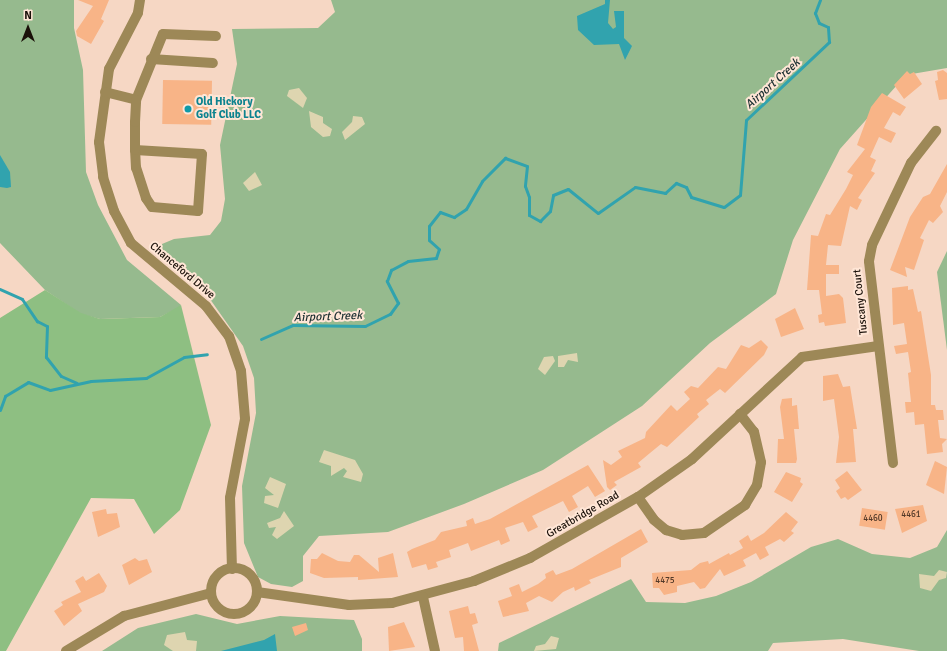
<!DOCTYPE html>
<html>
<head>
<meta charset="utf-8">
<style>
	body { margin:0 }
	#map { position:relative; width:947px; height:651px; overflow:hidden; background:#f6d7c4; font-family:Signika,sans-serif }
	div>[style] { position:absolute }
	.green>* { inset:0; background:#96ba8e }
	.forest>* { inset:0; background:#8ebf82 }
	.sand>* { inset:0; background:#ded5b0 }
	.water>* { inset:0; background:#31a3ae }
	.stream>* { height:3px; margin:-1.5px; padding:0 1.5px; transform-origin:1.5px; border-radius:1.5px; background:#31a3ae }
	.building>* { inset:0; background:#f8b487; transform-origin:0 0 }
	.minor>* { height:10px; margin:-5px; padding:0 5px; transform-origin:5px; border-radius:5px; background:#9d8857 }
	.minor>.ring { margin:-5px; padding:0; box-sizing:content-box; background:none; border:10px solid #9d8857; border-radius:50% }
	.dots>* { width:11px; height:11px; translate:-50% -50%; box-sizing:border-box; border:2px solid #ffe6d6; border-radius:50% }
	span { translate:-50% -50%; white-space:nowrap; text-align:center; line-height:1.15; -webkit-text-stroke:4px #ffe6d6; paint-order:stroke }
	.number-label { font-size:9px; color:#523928 }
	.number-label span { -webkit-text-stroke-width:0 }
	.culture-label { font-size:11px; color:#0d838f; font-weight:700 }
	.left { translate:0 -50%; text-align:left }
	.street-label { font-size:11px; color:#1a1009 }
	.water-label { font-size:12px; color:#1a2e30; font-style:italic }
	.north { position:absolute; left:8px; top:8px; width:40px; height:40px; -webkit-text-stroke:3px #ffe6d6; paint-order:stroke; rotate:0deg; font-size:11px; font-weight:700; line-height:16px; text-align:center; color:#1a1009 }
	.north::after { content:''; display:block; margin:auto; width:14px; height:18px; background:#1a1009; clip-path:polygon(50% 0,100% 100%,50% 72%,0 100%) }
</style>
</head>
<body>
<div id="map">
	<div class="green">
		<i style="clip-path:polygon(0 0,74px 0,74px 28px,83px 70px,86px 172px,98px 205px,127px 260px,181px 305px,178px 308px,160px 317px,100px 319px,81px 314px,45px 290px,0 243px)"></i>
		<i style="clip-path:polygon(331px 0,947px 0,947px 68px,906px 75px,840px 149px,793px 240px,776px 294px,710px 343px,642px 406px,543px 470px,464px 504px,388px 532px,319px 536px,303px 556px,303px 581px,292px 587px,271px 584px,258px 577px,244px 543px,242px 486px,256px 413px,254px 378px,243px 346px,205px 292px,168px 265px,160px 251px,162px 244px,174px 239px,210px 235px,221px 221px,225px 199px,220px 145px,237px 64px,232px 29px,318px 28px,335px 12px)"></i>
		<i style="clip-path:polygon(947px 251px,947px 350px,937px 272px)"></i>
		<i style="clip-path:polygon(947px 530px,947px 651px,919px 651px,843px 639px,773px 643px,768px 651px,498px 651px,499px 643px,631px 579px,646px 602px,685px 603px,716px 596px,751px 582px,811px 547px,838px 539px,872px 554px,910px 558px,937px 547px)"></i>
		<i style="clip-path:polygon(196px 614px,237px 624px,280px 616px,354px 620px,362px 639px,362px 651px,102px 651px,138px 628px)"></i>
	</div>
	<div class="forest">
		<i style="clip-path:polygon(45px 290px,81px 313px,100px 319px,160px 317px,181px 305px,211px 425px,180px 510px,154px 534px,134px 499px,91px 498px,6px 651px,0 651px,0 318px)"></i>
	</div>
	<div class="sand">
		<i style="clip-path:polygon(299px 88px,307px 98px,303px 108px,287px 96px,289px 90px)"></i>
		<i style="clip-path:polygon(309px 111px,323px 117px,323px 123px,332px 129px,330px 136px,323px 137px,311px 127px)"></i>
		<i style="clip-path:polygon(353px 116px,362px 117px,365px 124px,345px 140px,342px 132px,352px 122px)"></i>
		<i style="clip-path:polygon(255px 172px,262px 185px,249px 191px,243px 183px)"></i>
		<i style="clip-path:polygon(577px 353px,578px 362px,568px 360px,564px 367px,558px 367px,558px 356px)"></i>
		<i style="clip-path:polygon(544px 357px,553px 356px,555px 361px,545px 375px,538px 369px)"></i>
		<i style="clip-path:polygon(324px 450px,355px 460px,363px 474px,361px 482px,343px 477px,347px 471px,344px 468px,331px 476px,331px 466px,319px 462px)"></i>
		<i style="clip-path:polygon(270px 477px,286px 484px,278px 508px,264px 503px,265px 496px,274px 495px,265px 488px)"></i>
		<i style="clip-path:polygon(284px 511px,294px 526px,277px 539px,272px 535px,276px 527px,269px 528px,267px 523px,280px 518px)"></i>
		<i style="clip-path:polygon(939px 570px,947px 572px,946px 578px,939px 580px,931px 591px,920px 588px,919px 574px,934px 576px)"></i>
		<i style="clip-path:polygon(185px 632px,187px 640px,197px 641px,196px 651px,173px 651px,164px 645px,167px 635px)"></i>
		<i style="clip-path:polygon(551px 636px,559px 638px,556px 649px,534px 651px,536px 646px,545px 644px)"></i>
	</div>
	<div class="water">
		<i style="clip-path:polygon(605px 0,610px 0,608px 23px,613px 29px,616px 27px,614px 11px,624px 11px,624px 38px,632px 46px,625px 60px,619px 44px,594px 45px,578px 30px,577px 16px,605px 4px)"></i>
		<i style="clip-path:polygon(0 155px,10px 172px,11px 187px,7px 188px,0 187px)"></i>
		<i style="clip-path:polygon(275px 634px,277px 651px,221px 651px,264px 640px)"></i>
	</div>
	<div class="stream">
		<i style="left:0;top:289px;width:24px;rotate:24deg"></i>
		<i style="left:22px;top:299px;width:27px;rotate:56deg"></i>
		<i style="left:37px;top:321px;width:11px;rotate:27deg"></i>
		<i style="left:47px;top:326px;width:31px;rotate:92deg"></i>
		<i style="left:46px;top:357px;width:24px;rotate:52deg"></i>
		<i style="left:61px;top:376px;width:17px;rotate:24deg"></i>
		<i style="left:261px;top:339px;width:35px;rotate:-24deg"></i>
		<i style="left:293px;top:325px;width:72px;rotate:0.8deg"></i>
		<i style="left:365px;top:326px;width:28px;rotate:-26deg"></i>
		<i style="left:390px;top:314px;width:14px;rotate:-54deg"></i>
		<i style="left:398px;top:303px;width:25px;rotate:-117deg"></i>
		<i style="left:387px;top:281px;width:12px;rotate:-70deg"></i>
		<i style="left:391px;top:270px;width:19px;rotate:-28deg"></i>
		<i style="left:408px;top:261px;width:28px;rotate:-6deg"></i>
		<i style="left:436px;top:258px;width:9px;rotate:-72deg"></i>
		<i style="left:439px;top:249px;width:13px;rotate:-138deg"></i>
		<i style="left:429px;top:240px;width:14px;rotate:-90deg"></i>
		<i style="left:429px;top:226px;width:18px;rotate:-52deg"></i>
		<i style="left:440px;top:212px;width:15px;rotate:20deg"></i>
		<i style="left:454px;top:217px;width:14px;rotate:-34deg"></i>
		<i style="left:466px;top:209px;width:32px;rotate:-60deg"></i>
		<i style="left:482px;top:181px;width:33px;rotate:-45deg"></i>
		<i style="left:505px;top:158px;width:23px;rotate:20deg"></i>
		<i style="left:527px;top:166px;width:20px;rotate:96deg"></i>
		<i style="left:525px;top:186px;width:12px;rotate:70deg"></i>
		<i style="left:529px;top:197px;width:18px;rotate:90deg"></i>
		<i style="left:529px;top:215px;width:13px;rotate:29deg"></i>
		<i style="left:540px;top:221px;width:14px;rotate:-45deg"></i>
		<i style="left:550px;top:211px;width:16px;rotate:-79deg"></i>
		<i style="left:553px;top:195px;width:16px;rotate:-22deg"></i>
		<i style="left:568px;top:189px;width:38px;rotate:39deg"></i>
		<i style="left:598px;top:213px;width:45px;rotate:-35.1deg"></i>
		<i style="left:635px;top:187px;width:31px;rotate:11deg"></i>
		<i style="left:665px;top:193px;width:15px;rotate:-42deg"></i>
		<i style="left:676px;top:183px;width:11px;rotate:22deg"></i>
		<i style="left:686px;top:187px;width:11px;rotate:63deg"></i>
		<i style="left:691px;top:197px;width:34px;rotate:17deg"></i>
		<i style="left:724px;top:207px;width:20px;rotate:-37deg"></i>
		<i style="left:740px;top:195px;width:75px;rotate:-85.4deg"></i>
		<i style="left:746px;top:120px;width:114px;rotate:-43.2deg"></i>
		<i style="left:829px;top:42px;width:15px;rotate:-94deg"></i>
		<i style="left:828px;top:27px;width:10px;rotate:-156deg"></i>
		<i style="left:819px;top:23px;width:11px;rotate:-112deg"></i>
		<i style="left:815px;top:13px;width:14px;rotate:-69deg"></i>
		<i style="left:0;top:410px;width:15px;rotate:-70deg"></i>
		<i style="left:5px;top:396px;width:27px;rotate:-31deg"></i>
		<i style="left:28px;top:382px;width:23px;rotate:20deg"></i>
		<i style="left:50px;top:390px;width:42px;rotate:-12.4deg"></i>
		<i style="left:91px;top:381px;width:55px;rotate:-3.1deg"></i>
		<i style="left:146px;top:378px;width:43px;rotate:-28.9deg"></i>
		<i style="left:184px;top:357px;width:23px;rotate:-7deg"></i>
	</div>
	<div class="building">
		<i style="clip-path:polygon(78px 0,109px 0,101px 19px,104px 21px,91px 44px,77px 36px,76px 31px,93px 6px)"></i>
		<i style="clip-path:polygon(943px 70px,947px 73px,947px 99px,939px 100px,935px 81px,938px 80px,937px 72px)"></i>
		<i style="clip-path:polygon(907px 71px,910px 74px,914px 72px,922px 84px,904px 99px,894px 85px)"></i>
		<i style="left:163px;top:80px;width:49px;height:44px;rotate:1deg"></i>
		<i style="clip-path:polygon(882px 93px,906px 107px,900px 116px,893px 112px,884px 128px,896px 133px,891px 143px,879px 137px,870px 157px,876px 160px,871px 171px,875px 173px,858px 198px,862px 200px,857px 210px,850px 206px,841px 246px,828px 245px,826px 265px,839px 265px,839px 274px,826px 274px,826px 296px,839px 294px,843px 298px,846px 323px,825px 326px,824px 322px,819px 323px,818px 315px,822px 314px,819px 290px,807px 290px,811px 235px,818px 236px,826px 214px,830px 215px,846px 189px,853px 175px,847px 172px,865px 149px,857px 145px,871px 107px)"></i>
		<i style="clip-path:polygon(947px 164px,947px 192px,940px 206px,943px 212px,933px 223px,929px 220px,920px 238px,924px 240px,914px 270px,905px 267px,907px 277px,890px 270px,910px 217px,923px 197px,930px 194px)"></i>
		<i style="clip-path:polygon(908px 286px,908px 290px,913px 289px,918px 312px,921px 311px,931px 375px,931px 405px,935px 405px,936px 410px,943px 410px,944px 420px,938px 420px,940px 438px,947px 439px,942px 444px,943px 452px,927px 454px,924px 424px,915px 425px,914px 412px,906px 413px,905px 402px,911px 402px,908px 373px,911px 372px,908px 352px,896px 354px,894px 346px,907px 344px,904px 323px,893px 325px,892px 288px)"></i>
		<i style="clip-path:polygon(795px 308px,804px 329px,781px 337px,775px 319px)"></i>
		<i style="clip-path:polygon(761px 340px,768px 347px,764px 355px,725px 393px,720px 389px,706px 400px,709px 404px,697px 414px,699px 417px,667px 447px,661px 444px,650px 453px,638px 463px,641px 467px,614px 482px,617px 485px,610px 490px,607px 487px,603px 460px,611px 465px,622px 457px,618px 451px,645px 438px,646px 432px,671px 405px,677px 411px,690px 399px,684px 392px,691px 386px,698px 388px,718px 367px,726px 369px,741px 345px,749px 348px)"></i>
		<i style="clip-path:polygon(838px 374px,843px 387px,850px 386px,857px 429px,853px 429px,856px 462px,836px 463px,839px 437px,834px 399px,823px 401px,823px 376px)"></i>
		<i style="clip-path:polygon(792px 398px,792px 406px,797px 405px,799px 429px,794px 429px,797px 459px,796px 463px,777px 463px,778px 439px,784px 439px,780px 407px,782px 399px)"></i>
		<i style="clip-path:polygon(935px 461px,947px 467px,944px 494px,926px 485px)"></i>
		<i style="clip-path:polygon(588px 465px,605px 491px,595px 497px,588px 486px,572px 496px,578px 507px,569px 512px,563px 501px,532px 516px,538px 527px,528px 532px,523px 522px,505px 528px,510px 541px,501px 545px,499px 540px,471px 551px,468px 543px,449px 550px,451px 557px,436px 562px,438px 567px,428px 570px,426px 564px,412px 568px,407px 552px,412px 549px,435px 540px,441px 532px,467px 526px,466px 521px,473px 518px,475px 524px,490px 519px)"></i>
		<i style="clip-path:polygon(847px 471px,862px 490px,848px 500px,845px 497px,841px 499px,836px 491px,840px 488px,835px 480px)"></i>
		<i style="clip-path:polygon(786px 472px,801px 478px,800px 482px,803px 484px,792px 502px,774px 492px)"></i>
		<i style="clip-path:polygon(923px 505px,927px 521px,902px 533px,895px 509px)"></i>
		<i style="left:862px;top:508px;width:26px;height:18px;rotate:9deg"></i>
		<i style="clip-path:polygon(106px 509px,107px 514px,117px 513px,120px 527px,98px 537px,92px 512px)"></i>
		<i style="clip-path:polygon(786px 512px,798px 522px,791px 531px,794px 533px,784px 542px,780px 539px,765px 547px,769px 555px,760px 560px,756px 553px,743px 560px,746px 566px,724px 576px,720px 569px,705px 588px,700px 589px,694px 582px,677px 586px,677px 592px,664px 595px,659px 588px,653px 588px,652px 573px,691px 570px,700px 563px,708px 561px,709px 564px,729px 553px,730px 555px,743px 548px,739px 541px,748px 535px,751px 541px,764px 533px)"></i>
		<i style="clip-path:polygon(641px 529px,648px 542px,621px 558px,621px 567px,589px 580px,591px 583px,575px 591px,574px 587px,563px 592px,552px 602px,539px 596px,526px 603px,529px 611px,503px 617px,498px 601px,512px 596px,509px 588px,519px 584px,522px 592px,538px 584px,546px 578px,545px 574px,553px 570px,556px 575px,572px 569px)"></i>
		<i style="clip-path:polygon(322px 553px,338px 561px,350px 562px,354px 555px,359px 555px,379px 572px,378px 558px,393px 553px,398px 577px,358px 580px,358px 577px,324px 578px,310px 573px,311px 559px,317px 559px)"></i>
		<i style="clip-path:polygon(135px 558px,139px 561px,147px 559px,152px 572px,129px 585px,122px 565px)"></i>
		<i style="clip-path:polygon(99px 573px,107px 586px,104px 592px,78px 604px,82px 611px,64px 626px,54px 611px,63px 605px,61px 602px,81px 592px,75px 581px,83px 576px,86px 581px)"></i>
		<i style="clip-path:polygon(468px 606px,470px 614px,475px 613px,478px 623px,472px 625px,479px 651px,464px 651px,463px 637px,455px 638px,449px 611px)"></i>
		<i style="clip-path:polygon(404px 622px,415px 647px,389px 651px,388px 627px)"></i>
		<i style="clip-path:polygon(306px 623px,308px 630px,295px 636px,292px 627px)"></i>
	</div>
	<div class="minor">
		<i style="left:140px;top:0;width:13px;rotate:99deg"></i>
		<i style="left:138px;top:13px;width:63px;rotate:117.4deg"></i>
		<i style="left:109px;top:69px;width:74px;rotate:97.8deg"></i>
		<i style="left:99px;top:142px;width:35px;rotate:83deg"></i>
		<i style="left:103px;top:177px;width:36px;rotate:72deg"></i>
		<i style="left:114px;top:211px;width:36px;rotate:62deg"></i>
		<i style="left:131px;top:243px;width:98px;rotate:40deg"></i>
		<i style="left:206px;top:306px;width:38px;rotate:53deg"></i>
		<i style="left:229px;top:336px;width:37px;rotate:71deg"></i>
		<i style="left:241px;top:371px;width:48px;rotate:85.2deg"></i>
		<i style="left:245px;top:419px;width:80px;rotate:100.8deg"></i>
		<i style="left:230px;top:498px;width:71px;rotate:88.4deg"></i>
		<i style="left:151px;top:59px;width:62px;rotate:3.7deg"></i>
		<i style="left:105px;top:92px;width:32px;rotate:14deg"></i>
		<i style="left:136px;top:100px;width:71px;rotate:-67.8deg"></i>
		<i style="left:163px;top:34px;width:53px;rotate:2.2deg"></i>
		<i style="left:135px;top:150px;width:67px;rotate:3.4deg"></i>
		<i style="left:202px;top:154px;width:57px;rotate:94deg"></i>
		<i style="left:198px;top:211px;width:46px;rotate:-175deg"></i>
		<i style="left:152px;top:207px;width:11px;rotate:-124deg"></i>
		<i style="left:146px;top:198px;width:32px;rotate:-108deg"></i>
		<i style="left:136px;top:168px;width:18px;rotate:-93deg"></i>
		<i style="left:135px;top:150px;width:28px;rotate:-90deg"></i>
		<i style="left:135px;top:122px;width:22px;rotate:-87deg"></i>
		<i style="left:893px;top:463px;width:203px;rotate:-96.8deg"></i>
		<i style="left:869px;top:261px;width:16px;rotate:-79deg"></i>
		<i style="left:872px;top:245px;width:91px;rotate:-64.6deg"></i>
		<i style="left:911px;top:163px;width:41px;rotate:-52deg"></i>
		<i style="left:638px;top:497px;width:28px;rotate:55deg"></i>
		<i style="left:654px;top:520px;width:16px;rotate:40deg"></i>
		<i style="left:666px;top:530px;width:17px;rotate:17deg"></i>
		<i style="left:682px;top:535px;width:22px;rotate:-5deg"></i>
		<i style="left:704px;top:533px;width:50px;rotate:-34.3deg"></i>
		<i style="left:745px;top:505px;width:23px;rotate:-59deg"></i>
		<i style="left:757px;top:485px;width:23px;rotate:-80deg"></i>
		<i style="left:761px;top:462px;width:31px;rotate:-103deg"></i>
		<i style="left:754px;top:432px;width:23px;rotate:-128deg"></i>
		<i class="ring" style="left:211px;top:568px;width:36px;height:36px"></i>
		<i style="left:257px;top:592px;width:93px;rotate:8deg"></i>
		<i style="left:349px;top:605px;width:43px;rotate:-2.7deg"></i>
		<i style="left:392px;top:603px;width:85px;rotate:-15deg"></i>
		<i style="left:474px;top:581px;width:61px;rotate:-22.3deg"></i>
		<i style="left:530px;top:558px;width:124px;rotate:-29.5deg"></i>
		<i style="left:638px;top:497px;width:66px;rotate:-35.1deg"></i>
		<i style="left:692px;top:459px;width:150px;rotate:-42.8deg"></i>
		<i style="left:802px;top:357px;width:77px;rotate:-8.2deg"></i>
		<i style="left:423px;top:597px;width:55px;rotate:77.5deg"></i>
		<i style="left:66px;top:651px;width:68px;rotate:-31.1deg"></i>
		<i style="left:124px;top:616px;width:90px;rotate:-14.8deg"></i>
	</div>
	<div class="dots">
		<i style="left:188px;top:109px;background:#0f9aa8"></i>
	</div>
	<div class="number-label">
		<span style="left:911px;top:515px">4461</span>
		<span style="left:873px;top:519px">4460</span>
		<span style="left:665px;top:581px">4475</span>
	</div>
	<div class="culture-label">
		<span class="left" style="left:196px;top:109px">Old Hickory<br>Golf Club LLC</span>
	</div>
	<div class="street-label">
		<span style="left:182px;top:271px;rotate:40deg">Chanceford Drive</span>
		<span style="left:861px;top:302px;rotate:-96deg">Tuscany Court</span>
		<span style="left:583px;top:515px;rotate:-30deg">Greatbridge Road</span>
	</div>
	<div class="water-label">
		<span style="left:773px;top:84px;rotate:-42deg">Airport Creek</span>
		<span style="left:328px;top:317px;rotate:-2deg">Airport Creek</span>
	</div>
	<div class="north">N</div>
</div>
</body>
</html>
